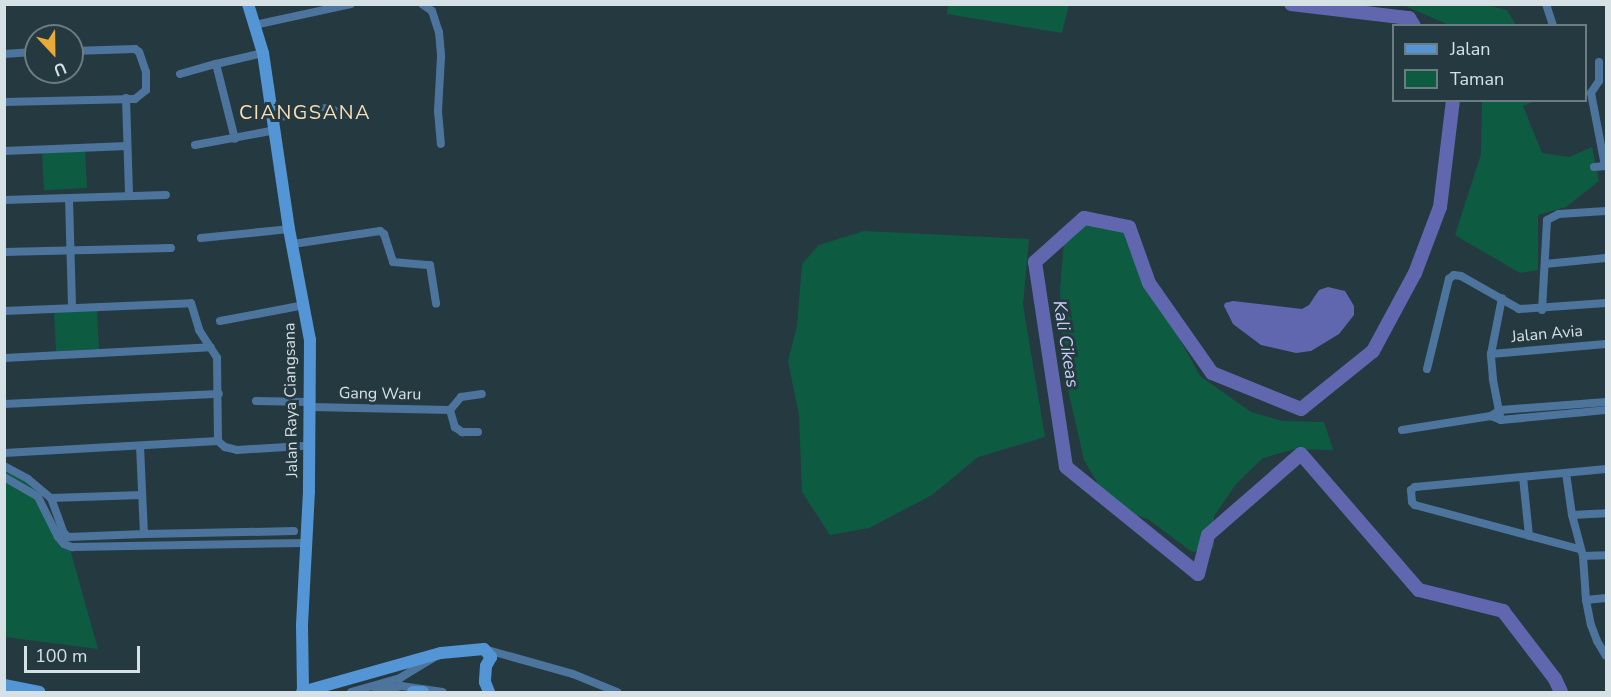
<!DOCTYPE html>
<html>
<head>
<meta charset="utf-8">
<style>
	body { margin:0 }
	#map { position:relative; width:1611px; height:697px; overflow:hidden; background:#253940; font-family:"Nunito Sans",sans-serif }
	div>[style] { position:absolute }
	.green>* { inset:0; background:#0d5c41; transform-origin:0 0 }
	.water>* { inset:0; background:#6167af }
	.river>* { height:14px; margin:-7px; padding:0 7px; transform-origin:7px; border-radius:7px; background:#6167af }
	.street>* { height:8px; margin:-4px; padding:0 4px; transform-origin:4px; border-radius:4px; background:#4c749c }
	.secondary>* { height:12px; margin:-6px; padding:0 6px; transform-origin:6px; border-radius:6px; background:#5495d5 }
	span { translate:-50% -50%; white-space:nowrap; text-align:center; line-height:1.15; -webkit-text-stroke:6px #253940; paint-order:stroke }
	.street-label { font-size:16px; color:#d5e1e5 }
	.water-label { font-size:18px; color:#c9cff7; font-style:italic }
	.quarter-label { font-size:20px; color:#f9deb6; letter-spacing:1.5px }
	.frame { position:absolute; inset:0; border:6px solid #d5e1e5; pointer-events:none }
	.legend { position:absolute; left:1392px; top:24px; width:195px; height:78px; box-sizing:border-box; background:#253940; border:2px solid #6b7c82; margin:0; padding:8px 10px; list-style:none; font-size:18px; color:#d5e1e5 }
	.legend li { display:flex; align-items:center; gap:12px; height:30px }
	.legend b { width:30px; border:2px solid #6b7c82 }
	.north { position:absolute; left:24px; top:24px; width:60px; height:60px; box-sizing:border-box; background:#253940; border:2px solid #6b7c82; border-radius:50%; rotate:158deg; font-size:16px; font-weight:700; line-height:24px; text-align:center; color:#d5e1e5 }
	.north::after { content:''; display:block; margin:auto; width:21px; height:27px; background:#eaaa38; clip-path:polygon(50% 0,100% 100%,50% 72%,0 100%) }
	.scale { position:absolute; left:24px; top:646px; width:116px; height:27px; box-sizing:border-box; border:3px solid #d5e1e5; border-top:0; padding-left:8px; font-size:18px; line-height:21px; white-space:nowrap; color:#d5e1e5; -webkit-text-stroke:4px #253940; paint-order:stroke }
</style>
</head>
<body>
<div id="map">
	<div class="green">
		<i style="clip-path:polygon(948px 5px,948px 4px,1069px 5px,1062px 33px,947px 14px)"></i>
		<i style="clip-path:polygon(1403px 5px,1486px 5px,1507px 10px,1516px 25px,1449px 25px)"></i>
		<i style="clip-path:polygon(1482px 101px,1535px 101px,1523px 106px,1542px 153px,1569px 157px,1592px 147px,1599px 181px,1566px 207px,1538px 215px,1538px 270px,1520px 273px,1455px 235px,1481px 154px)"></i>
		<i style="left:85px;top:149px;width:39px;height:43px;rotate:87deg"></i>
		<i style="clip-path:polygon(1094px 217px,1114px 217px,1132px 240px,1160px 303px,1200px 376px,1251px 412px,1282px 421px,1324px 422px,1333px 450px,1295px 449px,1263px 458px,1236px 484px,1214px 516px,1214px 548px,1192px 552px,1148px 519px,1113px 509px,1084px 460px,1064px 372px,1060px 289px,1064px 242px)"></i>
		<i style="clip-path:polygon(864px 231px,1029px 239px,1023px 305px,1045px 437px,978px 457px,932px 495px,869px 528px,830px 535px,802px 492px,799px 415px,788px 361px,797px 326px,802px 264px,819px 245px)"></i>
		<i style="left:97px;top:310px;width:39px;height:43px;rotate:87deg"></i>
		<i style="clip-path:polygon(4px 471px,18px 476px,41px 495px,58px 534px,68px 542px,98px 649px,5px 637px)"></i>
	</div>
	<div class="water">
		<i style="clip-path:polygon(1328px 287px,1345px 291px,1354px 306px,1354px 315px,1339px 334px,1311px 351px,1296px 353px,1261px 345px,1233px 324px,1224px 306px,1225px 303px,1233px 301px,1302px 309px,1309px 305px,1319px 290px)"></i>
	</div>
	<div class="river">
		<i style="left:1291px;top:4px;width:119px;rotate:6.8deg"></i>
		<i style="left:1409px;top:18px;width:9px;rotate:58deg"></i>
		<i style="left:1453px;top:100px;width:108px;rotate:96.9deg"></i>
		<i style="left:1440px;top:207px;width:71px;rotate:110.7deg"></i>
		<i style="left:1415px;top:273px;width:89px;rotate:118.3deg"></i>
		<i style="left:1373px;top:351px;width:92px;rotate:141.1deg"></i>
		<i style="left:1301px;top:409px;width:96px;rotate:-158deg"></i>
		<i style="left:1212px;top:373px;width:110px;rotate:-125deg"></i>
		<i style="left:1149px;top:283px;width:59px;rotate:-109.7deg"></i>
		<i style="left:1129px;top:227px;width:46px;rotate:-168.7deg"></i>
		<i style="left:1084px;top:218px;width:66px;rotate:138.1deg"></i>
		<i style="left:1035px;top:262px;width:207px;rotate:81.4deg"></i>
		<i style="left:1066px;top:467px;width:170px;rotate:39deg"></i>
		<i style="left:1198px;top:574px;width:40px;rotate:-75.6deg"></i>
		<i style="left:1208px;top:535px;width:123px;rotate:-41.1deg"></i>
		<i style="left:1301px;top:454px;width:180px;rotate:49.1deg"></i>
		<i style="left:1419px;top:590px;width:87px;rotate:14deg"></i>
		<i style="left:1503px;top:611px;width:86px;rotate:52.6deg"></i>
		<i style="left:1555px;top:679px;width:14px;rotate:65deg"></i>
	</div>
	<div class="street">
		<i style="left:422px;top:4px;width:12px;rotate:35deg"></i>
		<i style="left:432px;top:11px;width:22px;rotate:72deg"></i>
		<i style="left:439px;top:32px;width:25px;rotate:85deg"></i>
		<i style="left:441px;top:57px;width:54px;rotate:93.2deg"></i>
		<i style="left:438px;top:111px;width:33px;rotate:85deg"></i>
		<i style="left:1546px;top:4px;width:23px;rotate:72deg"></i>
		<i style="left:254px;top:25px;width:99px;rotate:-12.2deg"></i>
		<i style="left:4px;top:54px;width:32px;rotate:-4deg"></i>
		<i style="left:1599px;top:62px;width:19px;rotate:90deg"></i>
		<i style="left:1599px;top:81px;width:14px;rotate:124deg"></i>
		<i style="left:1591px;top:93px;width:74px;rotate:79.1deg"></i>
		<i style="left:216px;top:64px;width:48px;rotate:-13.2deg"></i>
		<i style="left:180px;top:74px;width:37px;rotate:-16deg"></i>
		<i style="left:216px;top:64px;width:77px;rotate:75.8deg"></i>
		<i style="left:126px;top:98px;width:98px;rotate:88.2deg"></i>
		<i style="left:4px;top:102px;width:131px;rotate:-1.3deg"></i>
		<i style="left:135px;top:99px;width:14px;rotate:-39deg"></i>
		<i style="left:146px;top:90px;width:18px;rotate:-90deg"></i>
		<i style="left:146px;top:72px;width:21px;rotate:-109deg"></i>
		<i style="left:139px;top:52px;width:5px;rotate:-143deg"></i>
		<i style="left:135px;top:49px;width:63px;rotate:178.2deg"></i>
		<i style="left:275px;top:118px;width:53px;rotate:-10.9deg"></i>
		<i style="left:327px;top:108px;width:29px;rotate:18deg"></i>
		<i style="left:195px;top:145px;width:82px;rotate:-10.5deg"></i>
		<i style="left:4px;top:151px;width:123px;rotate:-2.3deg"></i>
		<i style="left:1594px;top:167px;width:12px;rotate:-5deg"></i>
		<i style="left:69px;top:198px;width:110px;rotate:88.4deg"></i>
		<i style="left:4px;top:200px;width:162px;rotate:-1.8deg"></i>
		<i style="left:201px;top:238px;width:88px;rotate:-5.8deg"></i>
		<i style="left:293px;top:244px;width:88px;rotate:-8.5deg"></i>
		<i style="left:380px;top:231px;width:5px;rotate:37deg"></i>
		<i style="left:384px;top:234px;width:29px;rotate:72deg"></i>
		<i style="left:393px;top:262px;width:37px;rotate:5deg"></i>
		<i style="left:430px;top:265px;width:39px;rotate:81deg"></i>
		<i style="left:4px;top:252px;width:167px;rotate:-1.4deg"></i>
		<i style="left:1545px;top:264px;width:61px;rotate:-5.6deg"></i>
		<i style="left:1542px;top:310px;width:90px;rotate:-86.8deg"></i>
		<i style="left:1547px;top:220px;width:13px;rotate:-27deg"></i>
		<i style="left:1559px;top:214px;width:47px;rotate:-3.7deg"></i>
		<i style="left:4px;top:311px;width:187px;rotate:-2.4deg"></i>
		<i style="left:191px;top:303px;width:28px;rotate:73deg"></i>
		<i style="left:199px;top:330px;width:33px;rotate:57deg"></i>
		<i style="left:217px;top:358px;width:83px;rotate:89.3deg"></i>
		<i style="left:220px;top:321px;width:86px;rotate:-10.7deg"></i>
		<i style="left:1491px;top:354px;width:115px;rotate:-5deg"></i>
		<i style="left:4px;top:358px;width:207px;rotate:-3deg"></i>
		<i style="left:1427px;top:369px;width:93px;rotate:-76.3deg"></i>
		<i style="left:1449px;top:279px;width:6px;rotate:-39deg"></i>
		<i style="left:1454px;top:275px;width:7px;rotate:8deg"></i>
		<i style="left:1461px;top:276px;width:67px;rotate:29.6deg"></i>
		<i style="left:1519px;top:309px;width:87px;rotate:-3.9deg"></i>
		<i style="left:256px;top:401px;width:54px;rotate:1.1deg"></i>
		<i style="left:1606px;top:402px;width:106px;rotate:175.7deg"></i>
		<i style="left:1500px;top:410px;width:11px;rotate:146deg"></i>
		<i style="left:1491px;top:416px;width:11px;rotate:22deg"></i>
		<i style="left:1501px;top:420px;width:105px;rotate:-5.4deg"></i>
		<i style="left:4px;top:404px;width:215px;rotate:-2.7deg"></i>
		<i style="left:310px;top:407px;width:140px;rotate:1.2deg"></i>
		<i style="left:450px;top:410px;width:18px;rotate:74deg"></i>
		<i style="left:455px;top:427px;width:9px;rotate:36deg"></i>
		<i style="left:462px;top:432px;width:16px"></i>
		<i style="left:450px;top:410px;width:17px;rotate:-50deg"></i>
		<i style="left:461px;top:397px;width:21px;rotate:-8deg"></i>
		<i style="left:1500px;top:416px;width:38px;rotate:-101deg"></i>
		<i style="left:1493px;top:379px;width:25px;rotate:-95deg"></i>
		<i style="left:1491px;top:354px;width:57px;rotate:-78.9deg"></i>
		<i style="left:1402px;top:430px;width:90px;rotate:-8.9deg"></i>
		<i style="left:4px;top:453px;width:214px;rotate:-3.2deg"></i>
		<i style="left:218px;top:441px;width:9px;rotate:41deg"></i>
		<i style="left:225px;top:447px;width:12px;rotate:14deg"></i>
		<i style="left:237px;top:450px;width:66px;rotate:-3.5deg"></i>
		<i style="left:4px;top:466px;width:27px;rotate:28deg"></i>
		<i style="left:28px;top:479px;width:30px;rotate:40deg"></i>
		<i style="left:51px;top:498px;width:37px;rotate:70deg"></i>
		<i style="left:64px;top:533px;width:6px;rotate:45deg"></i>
		<i style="left:68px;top:537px;width:76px;rotate:-2.3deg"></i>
		<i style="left:144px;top:534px;width:88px;rotate:-92.6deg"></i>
		<i style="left:1566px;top:473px;width:42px;rotate:81.9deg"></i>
		<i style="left:1572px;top:515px;width:42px;rotate:75deg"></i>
		<i style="left:1583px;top:556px;width:44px;rotate:86.1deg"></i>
		<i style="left:1586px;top:600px;width:25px;rotate:79deg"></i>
		<i style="left:1591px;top:625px;width:17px;rotate:69deg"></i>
		<i style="left:1597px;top:641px;width:17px;rotate:59deg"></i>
		<i style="left:4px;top:477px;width:39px;rotate:30deg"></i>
		<i style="left:38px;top:497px;width:45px;rotate:63.4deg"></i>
		<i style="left:58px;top:537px;width:9px;rotate:49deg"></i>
		<i style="left:64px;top:544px;width:9px;rotate:21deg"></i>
		<i style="left:72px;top:547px;width:235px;rotate:-1deg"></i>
		<i style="left:1523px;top:477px;width:59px;rotate:84.2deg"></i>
		<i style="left:51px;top:498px;width:91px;rotate:-1.9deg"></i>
		<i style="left:1572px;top:515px;width:34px;rotate:-3deg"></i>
		<i style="left:144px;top:534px;width:150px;rotate:-1.1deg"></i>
		<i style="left:1579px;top:549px;width:170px;rotate:-165deg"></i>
		<i style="left:1415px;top:505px;width:4px;rotate:-135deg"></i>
		<i style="left:1412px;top:502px;width:12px;rotate:-95deg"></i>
		<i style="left:1411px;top:490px;width:5px;rotate:-37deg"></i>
		<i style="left:1415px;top:487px;width:192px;rotate:-5.4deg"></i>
		<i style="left:1583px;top:556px;width:23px;rotate:-2deg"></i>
		<i style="left:1586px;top:600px;width:20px;rotate:-6deg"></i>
		<i style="left:484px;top:649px;width:92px;rotate:15.7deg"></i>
		<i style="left:573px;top:674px;width:48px;rotate:22.2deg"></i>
		<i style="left:351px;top:692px;width:51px;rotate:-15.9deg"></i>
		<i style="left:400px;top:678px;width:39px;rotate:-31deg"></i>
		<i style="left:376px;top:692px;width:26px;rotate:-13deg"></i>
		<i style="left:401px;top:686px;width:42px;rotate:8.1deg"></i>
	</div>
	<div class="secondary">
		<i style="left:248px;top:4px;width:51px;rotate:73deg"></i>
		<i style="left:263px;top:53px;width:178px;rotate:81.6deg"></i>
		<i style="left:289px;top:229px;width:113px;rotate:79.3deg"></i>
		<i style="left:310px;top:340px;width:151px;rotate:90.4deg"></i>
		<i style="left:309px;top:491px;width:135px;rotate:93deg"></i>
		<i style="left:302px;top:626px;width:66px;rotate:89.1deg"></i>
		<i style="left:4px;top:685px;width:36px;rotate:11deg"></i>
		<i style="left:302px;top:692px;width:144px;rotate:-15.7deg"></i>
		<i style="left:441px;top:653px;width:43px;rotate:-5.3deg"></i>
		<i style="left:484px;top:649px;width:11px;rotate:49deg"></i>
		<i style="left:491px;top:657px;width:10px;rotate:119deg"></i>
		<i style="left:486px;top:666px;width:16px;rotate:94deg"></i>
		<i style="left:485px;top:682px;width:11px;rotate:68deg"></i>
		<i style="left:413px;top:692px;width:10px"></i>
	</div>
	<div class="street-label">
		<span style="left:1547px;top:334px;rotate:-5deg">Jalan Avia</span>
		<span style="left:380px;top:394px;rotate:1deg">Gang Waru</span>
		<span style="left:291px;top:400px;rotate:-91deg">Jalan Raya Ciangsana</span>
	</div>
	<div class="water-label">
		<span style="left:1066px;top:344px;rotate:81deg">Kali Cikeas</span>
	</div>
	<div class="quarter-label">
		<span style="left:305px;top:112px">CIANGSANA</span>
	</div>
	<div class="frame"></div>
	<ul class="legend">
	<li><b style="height:8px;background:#5495d5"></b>Jalan</li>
	<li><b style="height:16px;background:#0d5c41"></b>Taman</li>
	</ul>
	<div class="north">U</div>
	<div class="scale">100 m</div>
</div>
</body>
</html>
